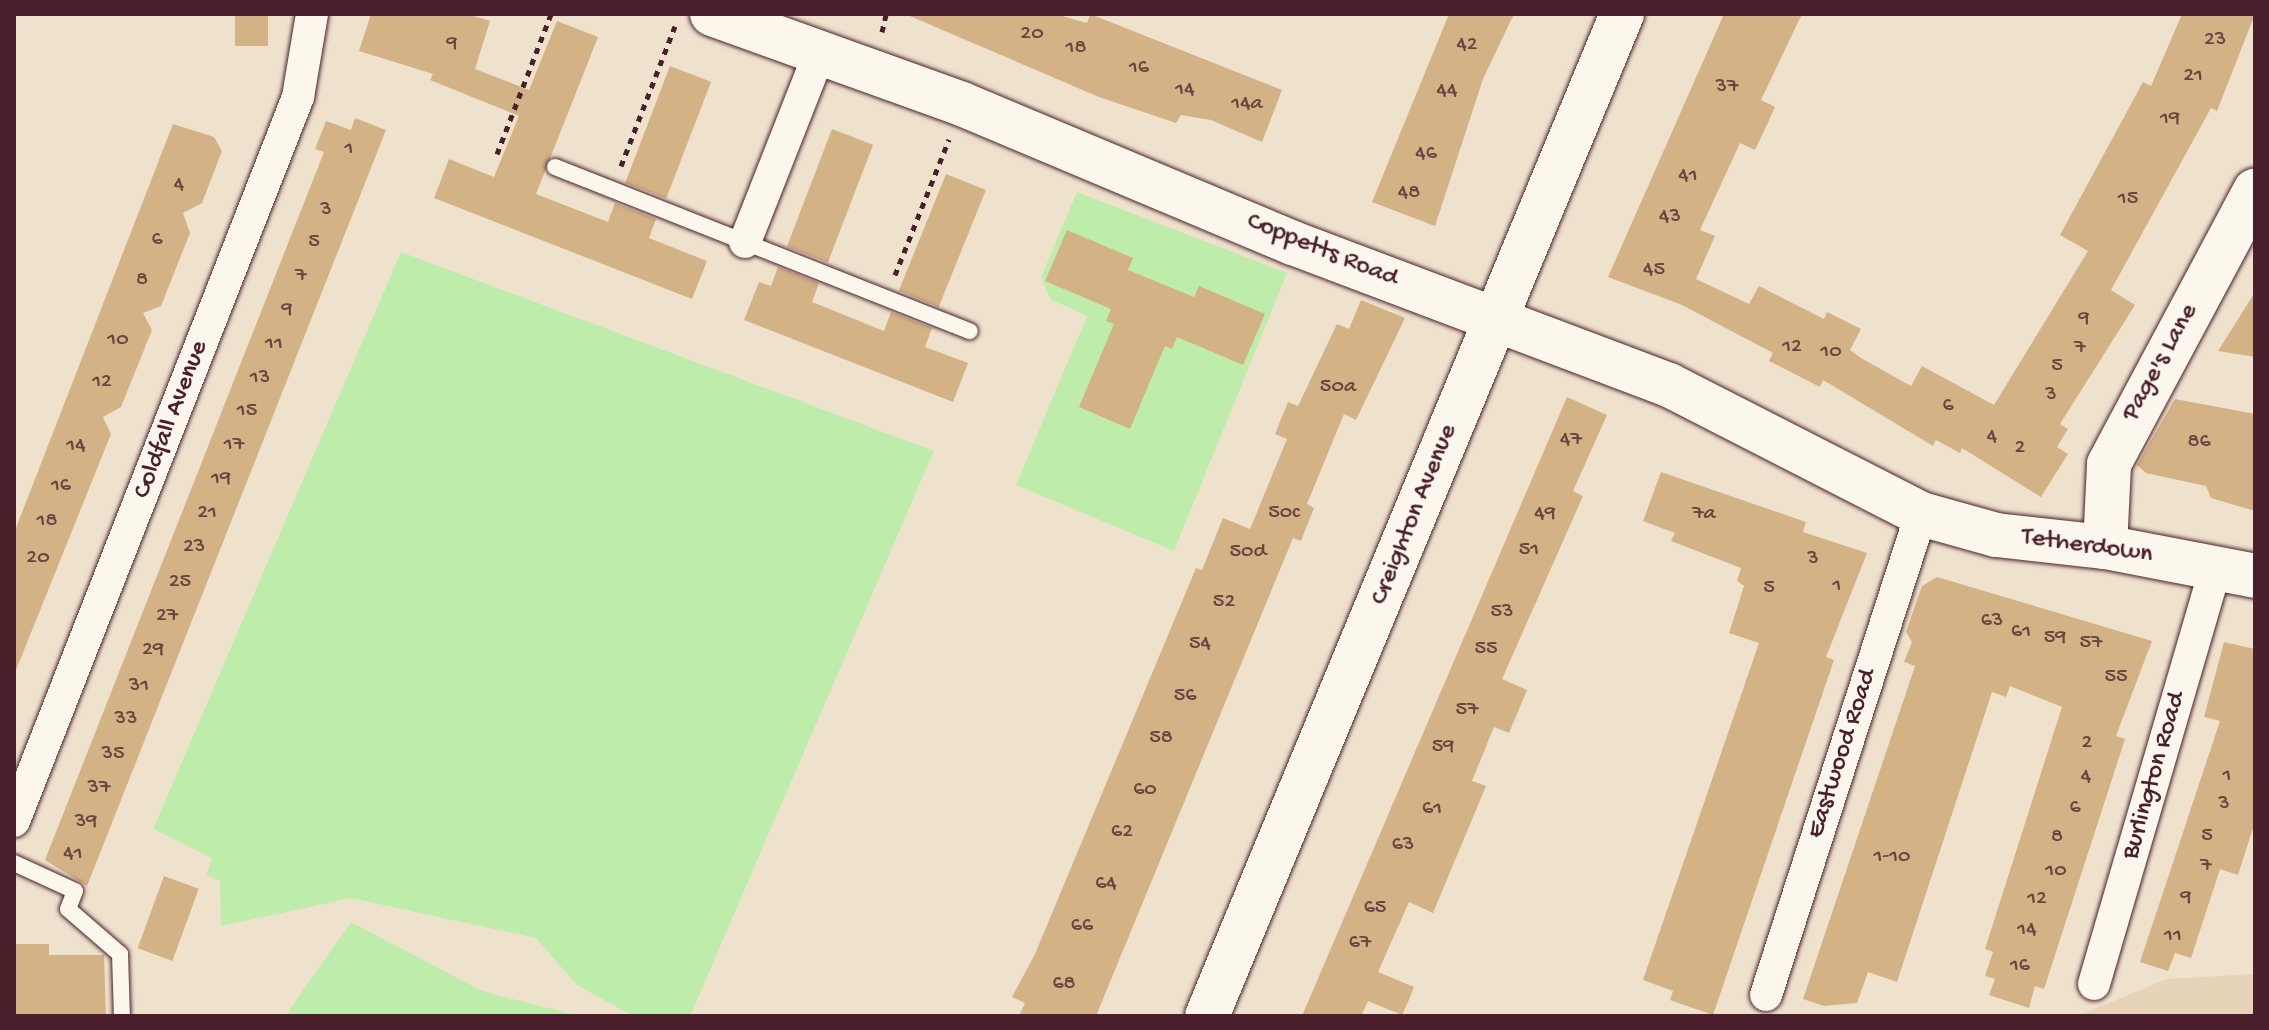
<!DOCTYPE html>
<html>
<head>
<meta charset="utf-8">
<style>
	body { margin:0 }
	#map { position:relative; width:2269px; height:1030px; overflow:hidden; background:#efe2cd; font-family:"Gochi Hand",sans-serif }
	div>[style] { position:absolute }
	.built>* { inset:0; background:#e7d4b8 }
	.green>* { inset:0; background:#beedab }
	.building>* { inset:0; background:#d3b286; transform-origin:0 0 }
	.path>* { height:5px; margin-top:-2.5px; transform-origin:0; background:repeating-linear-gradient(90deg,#4a1f2b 0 6px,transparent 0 12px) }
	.roads { filter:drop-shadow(0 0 2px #4a1f2b) drop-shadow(0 0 2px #4a1f2b) }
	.lane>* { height:16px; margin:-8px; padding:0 8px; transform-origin:8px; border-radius:8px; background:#fbf7ec }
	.street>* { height:32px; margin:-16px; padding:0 16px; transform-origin:16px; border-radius:16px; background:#fbf7ec }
	.secondary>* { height:44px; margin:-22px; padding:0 22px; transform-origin:22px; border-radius:22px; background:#fbf7ec }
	span { translate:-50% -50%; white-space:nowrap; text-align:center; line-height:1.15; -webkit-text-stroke:6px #fbf7ec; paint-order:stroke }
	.number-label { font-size:22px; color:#6c4442 }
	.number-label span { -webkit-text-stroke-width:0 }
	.street-label { font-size:26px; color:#4a1f2b }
	.frame { position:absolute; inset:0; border:16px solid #4a1f2b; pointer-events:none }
</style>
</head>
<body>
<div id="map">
	<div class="built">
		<i style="clip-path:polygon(2255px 974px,2255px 1016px,2077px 1016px,2167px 979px)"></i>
	</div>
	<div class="green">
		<i style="clip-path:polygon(1077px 192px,1287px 273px,1174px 551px,1016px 485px,1087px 316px,1050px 299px,1041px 277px)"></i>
		<i style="clip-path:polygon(401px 252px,934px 451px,690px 1016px,633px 1016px,577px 985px,536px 938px,351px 898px,221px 926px,220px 880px,206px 876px,212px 858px,153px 829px)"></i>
		<i style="clip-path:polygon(351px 922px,482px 991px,580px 1016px,285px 1016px)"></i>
	</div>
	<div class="building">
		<i style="left:235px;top:14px;width:33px;height:32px"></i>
		<i style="clip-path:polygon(371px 14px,467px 14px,490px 21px,475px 69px,529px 90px,557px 21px,598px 37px,536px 194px,608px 222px,615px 203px,656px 219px,649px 238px,707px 261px,692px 299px,434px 198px,449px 159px,494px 177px,519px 116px,430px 80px,433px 74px,359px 51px)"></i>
		<i style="clip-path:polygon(905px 14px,1055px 14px,1087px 23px,1090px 14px,1282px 90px,1262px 142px,1211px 120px,1181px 115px,1176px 123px,1099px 97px)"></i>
		<i style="clip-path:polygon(1449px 14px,1514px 14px,1483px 79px,1435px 226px,1372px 202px)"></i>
		<i style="clip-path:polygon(1724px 14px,1802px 14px,1761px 100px,1775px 107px,1764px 131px,1755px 150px,1740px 143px,1700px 230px,1715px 236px,1696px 279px,1749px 304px,1759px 286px,1824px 319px,1827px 312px,1861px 329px,1850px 350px,1861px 358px,1911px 386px,1922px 366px,1994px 405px,2088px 251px,2060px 235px,2143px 82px,2151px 86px,2182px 14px,2255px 14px,2217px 111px,2211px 108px,2111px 290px,2135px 305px,2060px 424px,2068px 429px,2057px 447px,2068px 454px,2041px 497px,1962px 448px,1960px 453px,1936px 440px,1933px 446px,1823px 380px,1820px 387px,1769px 361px,1773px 353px,1682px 305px,1608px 277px)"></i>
		<i style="left:670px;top:66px;width:44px;height:125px;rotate:21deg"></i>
		<i style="clip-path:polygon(355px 118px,386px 130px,87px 886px,45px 860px,324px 152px,315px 149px,326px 121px,351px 130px)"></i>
		<i style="clip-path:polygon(173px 124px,214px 137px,222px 151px,202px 203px,183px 213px,190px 233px,161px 306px,143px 313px,152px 330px,121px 407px,103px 417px,111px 434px,14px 675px,14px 533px)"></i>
		<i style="left:832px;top:129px;width:44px;height:126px;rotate:21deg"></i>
		<i style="left:946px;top:174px;width:43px;height:126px;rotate:22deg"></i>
		<i style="clip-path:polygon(1067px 230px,1133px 258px,1128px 270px,1194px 297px,1199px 286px,1265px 314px,1243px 365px,1177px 337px,1172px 349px,1165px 346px,1130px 429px,1079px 407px,1114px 324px,1106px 321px,1111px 309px,1045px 281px)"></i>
		<i style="clip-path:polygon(778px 267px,819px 283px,812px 302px,884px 331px,891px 312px,932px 328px,925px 347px,968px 363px,953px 402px,744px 320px,759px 282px,771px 286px)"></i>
		<i style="clip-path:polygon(2255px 292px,2255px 357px,2218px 351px)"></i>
		<i style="clip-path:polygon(1361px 300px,1405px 318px,1356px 420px,1344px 414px,1307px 504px,1314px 508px,1301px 541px,1293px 538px,1096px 1016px,1019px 1016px,1025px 1003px,1012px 997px,1035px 954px,1196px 568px,1202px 570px,1223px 518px,1250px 529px,1287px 439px,1275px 434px,1288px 402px,1298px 406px,1337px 324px,1349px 329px)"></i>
		<i style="clip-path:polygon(1567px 397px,1607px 415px,1573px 491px,1583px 496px,1502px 679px,1527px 690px,1509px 733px,1494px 727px,1472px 781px,1486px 786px,1433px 913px,1409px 902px,1378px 972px,1414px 987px,1408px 1002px,1402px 1015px,1368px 1001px,1361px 1016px,1302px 1016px)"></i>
		<i style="clip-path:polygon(2175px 399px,2255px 414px,2255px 511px,2211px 498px,2206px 486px,2146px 473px,2137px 465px)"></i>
		<i style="clip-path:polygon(1661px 472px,1806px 522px,1803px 532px,1867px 553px,1826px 657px,1834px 660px,1713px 1015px,1670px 1000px,1673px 991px,1643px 980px,1759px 643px,1729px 633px,1744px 586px,1737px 581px,1741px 568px,1671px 541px,1675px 533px,1643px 521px)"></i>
		<i style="clip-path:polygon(1937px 577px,2152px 641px,2116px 736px,2125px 739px,2044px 989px,2035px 986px,2029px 1008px,1989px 995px,1995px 979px,1985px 976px,1993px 952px,1985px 949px,2062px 707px,2010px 686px,2006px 697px,1992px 692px,1897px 982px,1868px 972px,1857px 1003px,1824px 1006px,1803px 999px,1915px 666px,1904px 662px,1912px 642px,1906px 632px,1922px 586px)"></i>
		<i style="clip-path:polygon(2224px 642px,2255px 649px,2255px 822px,2238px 875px,2220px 869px,2191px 958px,2175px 953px,2168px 971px,2140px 962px,2220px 721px,2204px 717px)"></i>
		<i style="left:164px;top:876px;width:37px;height:77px;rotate:20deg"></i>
		<i style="clip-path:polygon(14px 944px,49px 944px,49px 955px,104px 955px,106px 1016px,14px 1016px)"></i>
	</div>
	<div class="path">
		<i style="left:882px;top:32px;width:18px;rotate:-77deg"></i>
		<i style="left:497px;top:154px;width:150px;rotate:-68.9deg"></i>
		<i style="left:621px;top:166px;width:150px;rotate:-68.9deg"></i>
		<i style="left:895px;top:275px;width:146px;rotate:-68.3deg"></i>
	</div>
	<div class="roads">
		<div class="lane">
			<i style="left:555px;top:167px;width:446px;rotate:21.6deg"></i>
			<i style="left:14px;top:863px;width:67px;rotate:24.7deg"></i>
			<i style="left:75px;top:891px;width:19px;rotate:111deg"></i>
			<i style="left:68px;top:909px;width:69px;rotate:40.9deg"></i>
			<i style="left:120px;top:954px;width:62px;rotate:88.2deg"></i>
		</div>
		<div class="street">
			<i style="left:745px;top:242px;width:204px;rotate:-68.5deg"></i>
			<i style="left:14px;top:821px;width:778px;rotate:-68.58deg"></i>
			<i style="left:298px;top:97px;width:84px;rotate:-80.4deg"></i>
			<i style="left:2094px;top:984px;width:434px;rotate:-73.7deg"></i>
			<i style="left:1766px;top:995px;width:505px;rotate:-72.14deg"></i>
		</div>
		<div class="secondary">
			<i style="left:712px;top:14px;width:266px;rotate:19.8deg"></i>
			<i style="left:962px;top:104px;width:359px;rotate:22.8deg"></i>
			<i style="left:1293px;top:243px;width:402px;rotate:20.7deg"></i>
			<i style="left:1669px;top:385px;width:283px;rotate:27.1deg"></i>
			<i style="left:1921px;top:514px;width:78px;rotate:15.6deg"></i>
			<i style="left:1996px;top:535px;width:110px;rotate:6.3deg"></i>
			<i style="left:2105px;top:547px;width:153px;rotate:10.9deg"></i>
			<i style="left:2105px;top:547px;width:83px;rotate:-87.2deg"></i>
			<i style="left:2109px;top:464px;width:310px;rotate:-61.9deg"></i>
			<i style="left:1207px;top:1016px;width:1085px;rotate:-67.5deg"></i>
		</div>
	</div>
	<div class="number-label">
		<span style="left:1032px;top:35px">20</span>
		<span style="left:2215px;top:41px">23</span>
		<span style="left:452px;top:45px">9</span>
		<span style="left:1467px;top:46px">42</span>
		<span style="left:1076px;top:49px">18</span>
		<span style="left:1139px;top:69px">16</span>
		<span style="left:2193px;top:77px">21</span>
		<span style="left:1727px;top:88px">37</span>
		<span style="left:1185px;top:91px">14</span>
		<span style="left:1447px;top:92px">44</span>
		<span style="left:1247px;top:105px">14a</span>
		<span style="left:2170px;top:120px">19</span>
		<span style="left:349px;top:150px">1</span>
		<span style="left:1426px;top:155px">46</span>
		<span style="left:1688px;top:177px">41</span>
		<span style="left:179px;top:186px">4</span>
		<span style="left:1409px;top:194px">48</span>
		<span style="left:2128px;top:200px">15</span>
		<span style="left:326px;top:211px">3</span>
		<span style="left:1670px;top:218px">43</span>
		<span style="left:157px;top:241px">6</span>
		<span style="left:314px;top:243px">5</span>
		<span style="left:1654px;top:271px">45</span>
		<span style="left:301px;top:277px">7</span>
		<span style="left:142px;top:281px">8</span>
		<span style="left:287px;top:311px">9</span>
		<span style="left:2084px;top:320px">9</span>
		<span style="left:118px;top:341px">10</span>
		<span style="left:274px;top:345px">11</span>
		<span style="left:1792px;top:348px">12</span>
		<span style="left:2080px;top:349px">7</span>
		<span style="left:1831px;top:353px">10</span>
		<span style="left:2057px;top:367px">5</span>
		<span style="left:260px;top:379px">13</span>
		<span style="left:102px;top:383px">12</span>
		<span style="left:1338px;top:388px">50a</span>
		<span style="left:2051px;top:396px">3</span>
		<span style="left:1948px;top:407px">6</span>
		<span style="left:247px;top:412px">15</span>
		<span style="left:1992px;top:438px">4</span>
		<span style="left:1571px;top:441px">47</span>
		<span style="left:2199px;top:443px">86</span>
		<span style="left:234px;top:446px">17</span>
		<span style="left:76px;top:447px">14</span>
		<span style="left:2020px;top:449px">2</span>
		<span style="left:221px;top:480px">19</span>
		<span style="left:61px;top:487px">16</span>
		<span style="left:207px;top:514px">21</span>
		<span style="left:1284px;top:514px">50c</span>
		<span style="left:1545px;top:515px">49</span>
		<span style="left:1704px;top:515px">7a</span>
		<span style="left:47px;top:522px">18</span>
		<span style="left:194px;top:548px">23</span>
		<span style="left:1529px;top:551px">51</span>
		<span style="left:1248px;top:553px">50d</span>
		<span style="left:38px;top:559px">20</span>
		<span style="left:1813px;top:560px">3</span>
		<span style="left:180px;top:583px">25</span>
		<span style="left:1837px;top:587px">1</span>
		<span style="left:1769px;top:589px">5</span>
		<span style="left:1224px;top:603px">52</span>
		<span style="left:1502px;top:613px">53</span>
		<span style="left:167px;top:617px">27</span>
		<span style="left:1992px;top:622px">63</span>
		<span style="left:2021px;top:633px">61</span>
		<span style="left:2055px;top:639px">59</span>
		<span style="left:2091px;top:644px">57</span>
		<span style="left:1200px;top:645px">54</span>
		<span style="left:1486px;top:650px">55</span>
		<span style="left:153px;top:651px">29</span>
		<span style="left:2116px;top:678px">55</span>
		<span style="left:139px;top:687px">31</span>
		<span style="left:1185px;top:697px">56</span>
		<span style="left:1467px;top:711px">57</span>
		<span style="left:126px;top:720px">33</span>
		<span style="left:1161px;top:739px">58</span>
		<span style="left:2087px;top:744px">2</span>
		<span style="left:1443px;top:748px">59</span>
		<span style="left:113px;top:755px">35</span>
		<span style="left:2227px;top:777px">1</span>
		<span style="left:2086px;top:778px">4</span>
		<span style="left:99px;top:789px">37</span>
		<span style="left:1145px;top:791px">60</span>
		<span style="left:2224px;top:805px">3</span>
		<span style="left:2075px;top:809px">6</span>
		<span style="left:1432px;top:810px">61</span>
		<span style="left:86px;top:823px">39</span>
		<span style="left:1122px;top:833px">62</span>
		<span style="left:2207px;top:837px">5</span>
		<span style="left:2057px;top:838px">8</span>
		<span style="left:1403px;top:846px">63</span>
		<span style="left:73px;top:855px">41</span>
		<span style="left:1892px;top:858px">1-10</span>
		<span style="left:2206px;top:867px">7</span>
		<span style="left:2056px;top:872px">10</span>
		<span style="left:1106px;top:885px">64</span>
		<span style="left:2186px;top:899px">9</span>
		<span style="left:2037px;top:900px">12</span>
		<span style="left:1375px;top:909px">65</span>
		<span style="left:1082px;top:927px">66</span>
		<span style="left:2027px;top:931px">14</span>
		<span style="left:2173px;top:937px">11</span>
		<span style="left:1360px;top:944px">67</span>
		<span style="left:2020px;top:967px">16</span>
		<span style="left:1064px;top:985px">68</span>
	</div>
	<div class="street-label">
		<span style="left:1322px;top:251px;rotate:22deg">Coppetts Road</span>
		<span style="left:2161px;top:363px;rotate:-61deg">Page's Lane</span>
		<span style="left:172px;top:420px;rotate:-69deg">Coldfall Avenue</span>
		<span style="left:1415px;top:515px;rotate:-68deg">Creighton Avenue</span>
		<span style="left:2087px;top:547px;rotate:8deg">Tetherdown</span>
		<span style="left:1843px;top:754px;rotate:-72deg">Eastwood Road</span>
		<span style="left:2155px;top:776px;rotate:-74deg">Burlington Road</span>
	</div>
	<div class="frame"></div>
</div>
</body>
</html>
